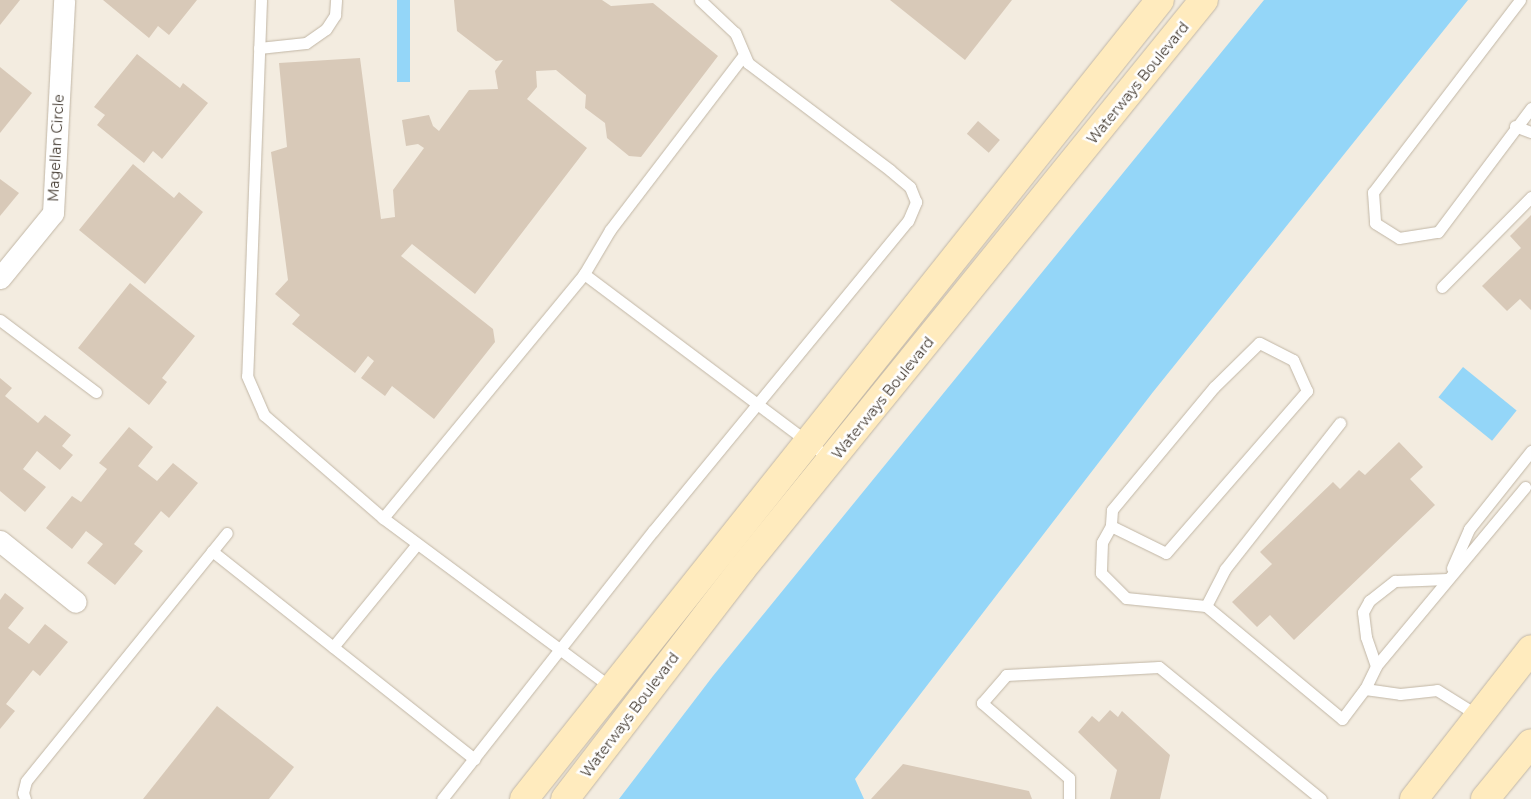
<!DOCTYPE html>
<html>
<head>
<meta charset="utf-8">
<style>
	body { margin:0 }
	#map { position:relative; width:1531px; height:799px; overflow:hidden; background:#f3ece0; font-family:Montserrat,sans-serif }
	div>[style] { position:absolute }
	.water>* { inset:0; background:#94d6f8; transform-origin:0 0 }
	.building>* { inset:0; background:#d8c9b8; transform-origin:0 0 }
	.roads { filter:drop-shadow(0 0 1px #c1b6a5) drop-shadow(0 0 1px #c1b6a5) }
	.lane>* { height:11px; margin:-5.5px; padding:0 5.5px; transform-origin:5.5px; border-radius:5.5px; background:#fff }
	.street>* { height:21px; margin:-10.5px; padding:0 10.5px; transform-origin:10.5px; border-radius:10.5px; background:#fff }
	.secondary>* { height:28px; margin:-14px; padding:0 14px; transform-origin:14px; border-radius:14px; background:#ffebbe }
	span { translate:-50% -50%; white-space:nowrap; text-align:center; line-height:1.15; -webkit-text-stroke:5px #fff; paint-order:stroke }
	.street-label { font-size:14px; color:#443b31 }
</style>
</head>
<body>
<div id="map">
	<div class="water">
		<i style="left:397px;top:0;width:13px;height:82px"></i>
		<i style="clip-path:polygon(1264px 0,1468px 0,1153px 392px,855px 779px,864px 799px,619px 799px,713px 676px)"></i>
		<i style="left:1463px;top:367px;width:69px;height:39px;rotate:39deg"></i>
	</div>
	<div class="building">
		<i style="clip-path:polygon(0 0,20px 0,0 25px)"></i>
		<i style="clip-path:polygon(103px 0,197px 0,169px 35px,158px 26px,149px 38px)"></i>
		<i style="clip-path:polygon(454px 0,602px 0,611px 6px,653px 3px,718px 56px,641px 157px,629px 156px,607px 138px,605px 123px,585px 108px,586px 95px,556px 70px,536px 71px,537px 87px,527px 99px,587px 148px,475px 294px,412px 244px,401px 256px,493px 329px,495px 342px,434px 419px,392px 386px,385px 396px,361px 378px,374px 361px,368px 356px,355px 373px,292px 324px,300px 315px,275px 294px,288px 280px,271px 152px,287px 147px,279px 63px,360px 58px,381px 219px,395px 217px,393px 190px,424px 148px,418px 144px,406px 146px,402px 120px,429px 115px,433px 126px,439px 131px,469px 90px,498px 89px,495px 71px,503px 60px,496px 61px,457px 31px)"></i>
		<i style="clip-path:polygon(890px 0,1012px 0,965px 60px)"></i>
		<i style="clip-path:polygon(137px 54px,180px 88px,183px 83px,208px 103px,162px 159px,153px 151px,144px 163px,97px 125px,105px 115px,94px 107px)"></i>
		<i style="clip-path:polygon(0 67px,32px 93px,0 133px)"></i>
		<i style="left:978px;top:121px;width:29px;height:17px;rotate:41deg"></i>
		<i style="clip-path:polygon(133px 164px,174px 198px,179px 192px,203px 212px,145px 284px,79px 230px)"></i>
		<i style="clip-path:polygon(0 179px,19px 193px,0 216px)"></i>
		<i style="clip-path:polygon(1531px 215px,1531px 310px,1520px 299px,1507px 311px,1482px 286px,1521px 248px,1510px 236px)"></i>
		<i style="clip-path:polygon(130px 283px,195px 336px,162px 378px,167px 382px,149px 405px,78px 348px)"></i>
		<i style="clip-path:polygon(0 378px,12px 388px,5px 396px,38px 423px,45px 415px,71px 435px,62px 446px,73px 455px,60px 470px,37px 451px,23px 469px,46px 487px,25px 512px,0 491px)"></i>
		<i style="clip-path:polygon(129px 427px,153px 447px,138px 466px,157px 481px,173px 463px,198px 483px,169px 518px,161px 511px,134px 544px,143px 551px,115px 585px,87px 563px,103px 544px,86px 531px,72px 549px,46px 528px,72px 496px,81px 502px,107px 469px,99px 463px)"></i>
		<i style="clip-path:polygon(1399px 442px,1423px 467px,1410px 479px,1435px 505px,1294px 640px,1270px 615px,1257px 627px,1232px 602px,1272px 564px,1260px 552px,1333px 482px,1340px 489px,1359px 470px,1365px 475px)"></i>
		<i style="clip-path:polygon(5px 593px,24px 608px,8px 628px,29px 644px,45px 624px,68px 642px,40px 676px,33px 670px,6px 704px,15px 711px,0 729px,0 600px)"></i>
		<i style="clip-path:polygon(217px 706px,294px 767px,269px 799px,143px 799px)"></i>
		<i style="clip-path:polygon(1110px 710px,1118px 717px,1122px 711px,1170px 755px,1160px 799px,1110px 799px,1117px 770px,1078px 732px,1092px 716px,1099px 722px)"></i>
		<i style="clip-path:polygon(903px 764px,1029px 791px,1032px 799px,871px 799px)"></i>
	</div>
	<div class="roads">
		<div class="lane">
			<i style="left:261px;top:0;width:376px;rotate:92.1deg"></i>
			<i style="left:247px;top:376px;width:43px;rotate:66.4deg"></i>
			<i style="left:264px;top:415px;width:157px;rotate:40.9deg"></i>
			<i style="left:383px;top:518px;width:285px;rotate:36.6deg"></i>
			<i style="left:1520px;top:0;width:242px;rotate:127.4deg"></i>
			<i style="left:1373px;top:192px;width:31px;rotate:86deg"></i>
			<i style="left:1375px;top:223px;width:28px;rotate:32deg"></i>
			<i style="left:1399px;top:238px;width:39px;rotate:-9deg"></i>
			<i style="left:1438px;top:232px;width:155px;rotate:-53.1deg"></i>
			<i style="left:259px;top:48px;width:47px;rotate:-6.1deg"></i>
			<i style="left:306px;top:43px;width:24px;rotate:-35deg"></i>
			<i style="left:326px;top:29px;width:17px;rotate:-57deg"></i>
			<i style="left:335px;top:15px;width:15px;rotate:-86deg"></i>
			<i style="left:1515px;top:126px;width:17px;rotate:21deg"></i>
			<i style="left:584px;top:274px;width:310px;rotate:36.9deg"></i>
			<i style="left:1442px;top:287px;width:127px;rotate:-45.3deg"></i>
			<i style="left:0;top:320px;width:120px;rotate:36.9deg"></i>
			<i style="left:383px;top:518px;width:316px;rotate:-50.5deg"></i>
			<i style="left:584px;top:274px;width:51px;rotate:-59.4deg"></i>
			<i style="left:610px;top:230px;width:220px;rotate:-52.6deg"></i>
			<i style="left:1111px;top:526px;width:61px;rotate:26.1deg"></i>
			<i style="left:1166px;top:553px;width:215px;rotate:-49deg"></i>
			<i style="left:1307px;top:391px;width:34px;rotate:-114deg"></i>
			<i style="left:1293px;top:360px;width:38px;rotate:-153deg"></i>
			<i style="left:1259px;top:343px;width:63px;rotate:135.6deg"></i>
			<i style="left:1214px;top:387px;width:160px;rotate:129.7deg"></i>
			<i style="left:1112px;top:510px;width:16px;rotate:94deg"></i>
			<i style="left:1111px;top:526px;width:18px;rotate:119deg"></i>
			<i style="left:1102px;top:542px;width:31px;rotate:92deg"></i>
			<i style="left:1101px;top:573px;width:35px;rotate:45deg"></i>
			<i style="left:1126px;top:598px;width:80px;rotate:5.7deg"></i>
			<i style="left:1206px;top:606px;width:177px;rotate:39.7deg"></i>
			<i style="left:1342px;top:719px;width:38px;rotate:-53deg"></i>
			<i style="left:1365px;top:689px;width:35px;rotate:8deg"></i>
			<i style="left:1400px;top:694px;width:37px;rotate:-6deg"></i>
			<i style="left:1437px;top:690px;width:49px;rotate:31.8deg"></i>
			<i style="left:212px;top:551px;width:335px;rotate:38.4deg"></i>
			<i style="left:1452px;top:568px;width:43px;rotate:-66.4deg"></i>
			<i style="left:1469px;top:529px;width:100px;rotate:-51.5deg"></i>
			<i style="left:1206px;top:606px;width:42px;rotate:-62.8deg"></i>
			<i style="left:1225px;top:569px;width:186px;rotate:-51.8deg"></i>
			<i style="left:333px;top:647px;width:133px;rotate:-50.8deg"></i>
			<i style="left:1376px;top:666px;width:31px;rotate:-109deg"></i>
			<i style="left:1366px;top:637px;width:25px;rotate:-97deg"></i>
			<i style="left:1363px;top:612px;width:13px;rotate:-61deg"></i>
			<i style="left:1369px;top:601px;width:33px;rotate:-38deg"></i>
			<i style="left:1395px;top:581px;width:52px;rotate:-2.2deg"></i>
			<i style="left:1365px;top:689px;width:25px;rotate:-64deg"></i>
			<i style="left:1376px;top:666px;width:233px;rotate:-50.2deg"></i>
			<i style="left:25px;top:799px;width:6px;rotate:-108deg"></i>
			<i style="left:23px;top:793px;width:12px;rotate:-76deg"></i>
			<i style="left:26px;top:781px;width:319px;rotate:-51deg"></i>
			<i style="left:442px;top:799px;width:341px;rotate:-51.8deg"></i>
			<i style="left:653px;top:531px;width:401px;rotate:-50.6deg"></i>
			<i style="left:908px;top:221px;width:21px;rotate:-67deg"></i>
			<i style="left:916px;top:202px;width:16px;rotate:-112deg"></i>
			<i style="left:910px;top:187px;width:26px;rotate:-140deg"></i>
			<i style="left:890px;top:170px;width:178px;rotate:-143deg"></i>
			<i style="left:748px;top:63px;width:33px;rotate:-113deg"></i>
			<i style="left:735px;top:33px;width:48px;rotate:-136.7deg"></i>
			<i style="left:1069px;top:799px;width:21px;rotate:-90deg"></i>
			<i style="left:1069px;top:778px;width:115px;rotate:-139.2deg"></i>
			<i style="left:982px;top:703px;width:37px;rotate:-49deg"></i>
			<i style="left:1006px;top:675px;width:153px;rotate:-3deg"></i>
			<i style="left:1159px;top:667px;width:209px;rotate:39.2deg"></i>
		</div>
		<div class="street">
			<i style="left:0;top:278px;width:84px;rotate:-50.8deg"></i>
			<i style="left:53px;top:213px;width:213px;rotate:-87deg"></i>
			<i style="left:0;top:541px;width:97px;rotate:38.8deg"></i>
		</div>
		<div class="secondary">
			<i style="left:524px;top:799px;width:1021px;rotate:-51.48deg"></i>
			<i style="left:565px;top:799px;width:290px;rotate:-52.4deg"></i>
			<i style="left:742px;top:569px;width:733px;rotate:-50.93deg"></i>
			<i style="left:1414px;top:799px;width:190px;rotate:-52deg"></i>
			<i style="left:1485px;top:799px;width:72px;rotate:-50.6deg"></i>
		</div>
	</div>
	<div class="street-label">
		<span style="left:1138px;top:83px;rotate:-51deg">Waterways Boulevard</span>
		<span style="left:56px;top:148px;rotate:-87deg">Magellan Circle</span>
		<span style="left:883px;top:398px;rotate:-51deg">Waterways Boulevard</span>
		<span style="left:630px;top:715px;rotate:-53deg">Waterways Boulevard</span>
	</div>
</div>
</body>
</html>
